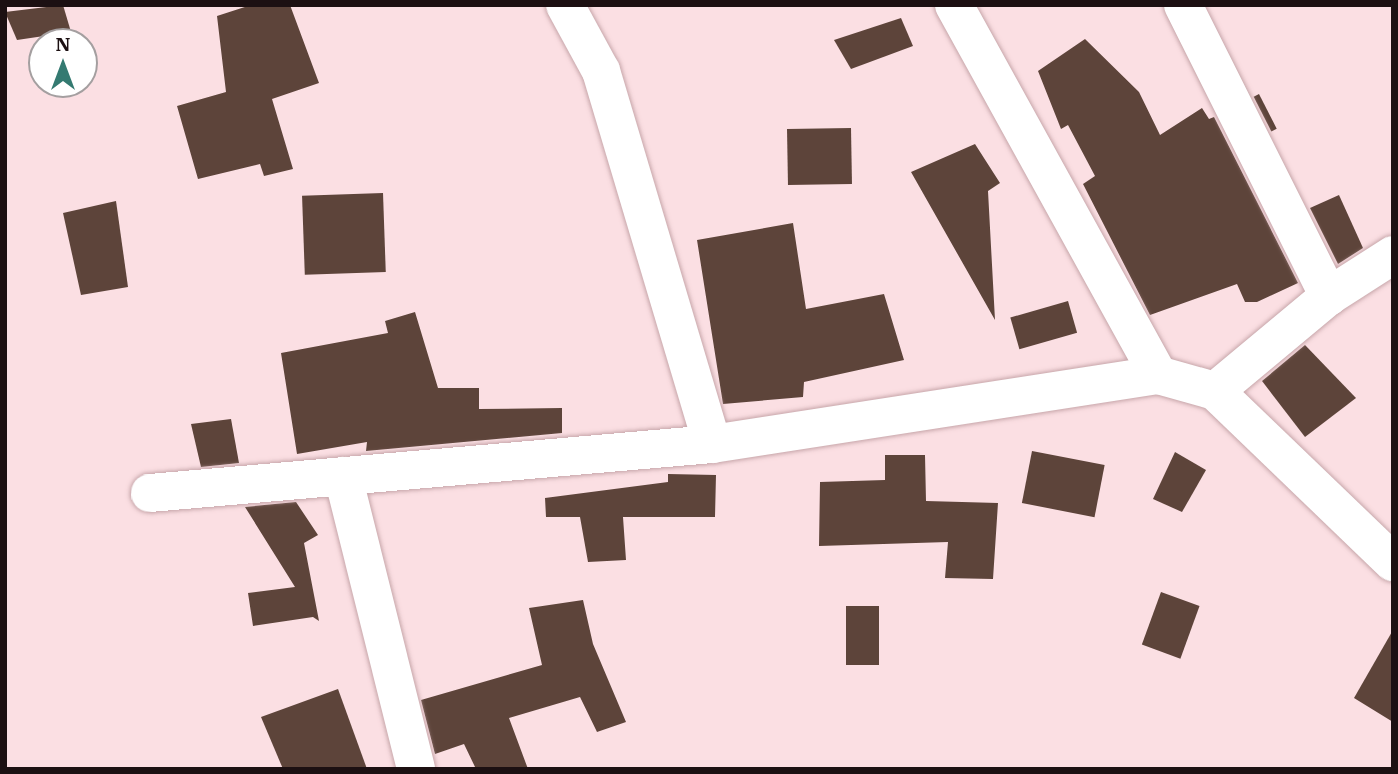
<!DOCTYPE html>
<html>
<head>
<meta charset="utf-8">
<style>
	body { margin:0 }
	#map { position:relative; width:1398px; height:774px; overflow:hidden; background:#fbdfe3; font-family:"IBM Plex Serif",serif }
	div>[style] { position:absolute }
	.building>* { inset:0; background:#5d443a; transform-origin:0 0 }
	.roads { filter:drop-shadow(0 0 2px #c7a6aa) drop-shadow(0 0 2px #c7a6aa) }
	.minor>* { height:38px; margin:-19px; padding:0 19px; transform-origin:19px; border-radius:19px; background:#fff }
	span { translate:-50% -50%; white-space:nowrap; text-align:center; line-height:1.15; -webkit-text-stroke:7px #fff; paint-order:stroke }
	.frame { position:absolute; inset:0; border:7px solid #1c1012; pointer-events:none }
	.north { position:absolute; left:28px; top:28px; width:70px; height:70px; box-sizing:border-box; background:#fff; border:2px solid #a49fa0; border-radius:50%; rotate:0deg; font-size:19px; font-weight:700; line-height:28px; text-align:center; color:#1c1012 }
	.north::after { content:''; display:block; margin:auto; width:24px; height:32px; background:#347a71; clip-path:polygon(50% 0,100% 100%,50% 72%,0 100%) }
</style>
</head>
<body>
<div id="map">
	<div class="building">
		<i style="clip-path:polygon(63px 5px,71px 32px,17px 40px,5px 12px)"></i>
		<i style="clip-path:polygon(251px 5px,290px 5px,319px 83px,272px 99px,293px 169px,264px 176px,260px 164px,198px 179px,177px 106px,226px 92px,217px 16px)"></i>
		<i style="clip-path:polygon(901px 18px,913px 46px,851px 69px,834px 40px)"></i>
		<i style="clip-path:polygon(1085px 39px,1139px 92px,1160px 135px,1202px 108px,1209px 119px,1214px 117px,1298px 283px,1257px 302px,1245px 302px,1237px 284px,1150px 315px,1083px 184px,1095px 176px,1068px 125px,1061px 129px,1038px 71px)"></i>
		<i style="left:1259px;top:94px;width:39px;height:6px;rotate:63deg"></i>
		<i style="left:851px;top:128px;width:56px;height:64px;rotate:89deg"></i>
		<i style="clip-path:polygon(975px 144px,1000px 183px,988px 191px,995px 320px,911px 172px)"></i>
		<i style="left:383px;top:193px;width:79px;height:81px;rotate:88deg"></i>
		<i style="clip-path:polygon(1339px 195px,1363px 248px,1338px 264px,1310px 208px)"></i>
		<i style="clip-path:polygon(116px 201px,128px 287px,81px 295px,63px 213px)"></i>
		<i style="clip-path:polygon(793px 223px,806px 309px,884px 294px,904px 360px,804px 382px,803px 397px,723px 404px,697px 240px)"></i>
		<i style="left:1068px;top:301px;width:33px;height:60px;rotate:74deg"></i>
		<i style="clip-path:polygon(415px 312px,438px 388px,479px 388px,479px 409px,562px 408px,562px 433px,366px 451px,367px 442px,297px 454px,281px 353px,388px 333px,385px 321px)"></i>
		<i style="clip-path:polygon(1305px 345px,1356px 398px,1305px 437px,1262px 381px)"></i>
		<i style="clip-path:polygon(231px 419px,239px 463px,201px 467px,191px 424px)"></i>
		<i style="left:1032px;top:451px;width:74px;height:53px;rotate:11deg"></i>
		<i style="clip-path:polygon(1175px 452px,1206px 470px,1182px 512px,1153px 499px)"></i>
		<i style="clip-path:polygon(885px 455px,925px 455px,926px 501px,998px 503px,993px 579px,945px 578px,948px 542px,819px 546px,820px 482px,885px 480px)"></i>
		<i style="clip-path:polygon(668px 474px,716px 475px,715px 517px,623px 517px,626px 560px,588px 562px,580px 517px,546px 517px,545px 498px,668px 482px)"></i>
		<i style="clip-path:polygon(296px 502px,318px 535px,304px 543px,319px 621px,313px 617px,253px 626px,248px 593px,295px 587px,245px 507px)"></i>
		<i style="left:1161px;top:592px;width:41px;height:56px;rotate:20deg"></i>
		<i style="clip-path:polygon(583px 600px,593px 644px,626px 722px,597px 732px,580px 697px,509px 718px,528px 769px,476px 769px,464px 744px,435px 754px,421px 700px,542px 665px,529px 608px)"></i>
		<i style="left:846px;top:606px;width:33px;height:59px"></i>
		<i style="clip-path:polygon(1393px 630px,1393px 722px,1354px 698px)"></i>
		<i style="clip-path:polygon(338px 689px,367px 769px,283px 769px,261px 717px)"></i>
	</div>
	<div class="roads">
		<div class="minor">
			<i style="left:565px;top:5px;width:75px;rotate:61.4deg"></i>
			<i style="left:601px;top:71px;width:389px;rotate:73.4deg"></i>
			<i style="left:712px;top:444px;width:451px;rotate:-8.8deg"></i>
			<i style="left:1158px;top:375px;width:59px;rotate:15.7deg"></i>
			<i style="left:1215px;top:391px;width:247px;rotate:43.9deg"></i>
			<i style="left:954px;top:5px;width:423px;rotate:61.1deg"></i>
			<i style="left:1183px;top:5px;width:326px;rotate:63.4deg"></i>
			<i style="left:1215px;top:391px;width:148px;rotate:-39.8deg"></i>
			<i style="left:1329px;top:296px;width:76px;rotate:-32.6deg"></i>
			<i style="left:343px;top:476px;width:302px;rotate:76deg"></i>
			<i style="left:150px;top:493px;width:564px;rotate:-4.98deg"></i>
		</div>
	</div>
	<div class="frame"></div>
	<div class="north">N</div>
</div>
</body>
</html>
